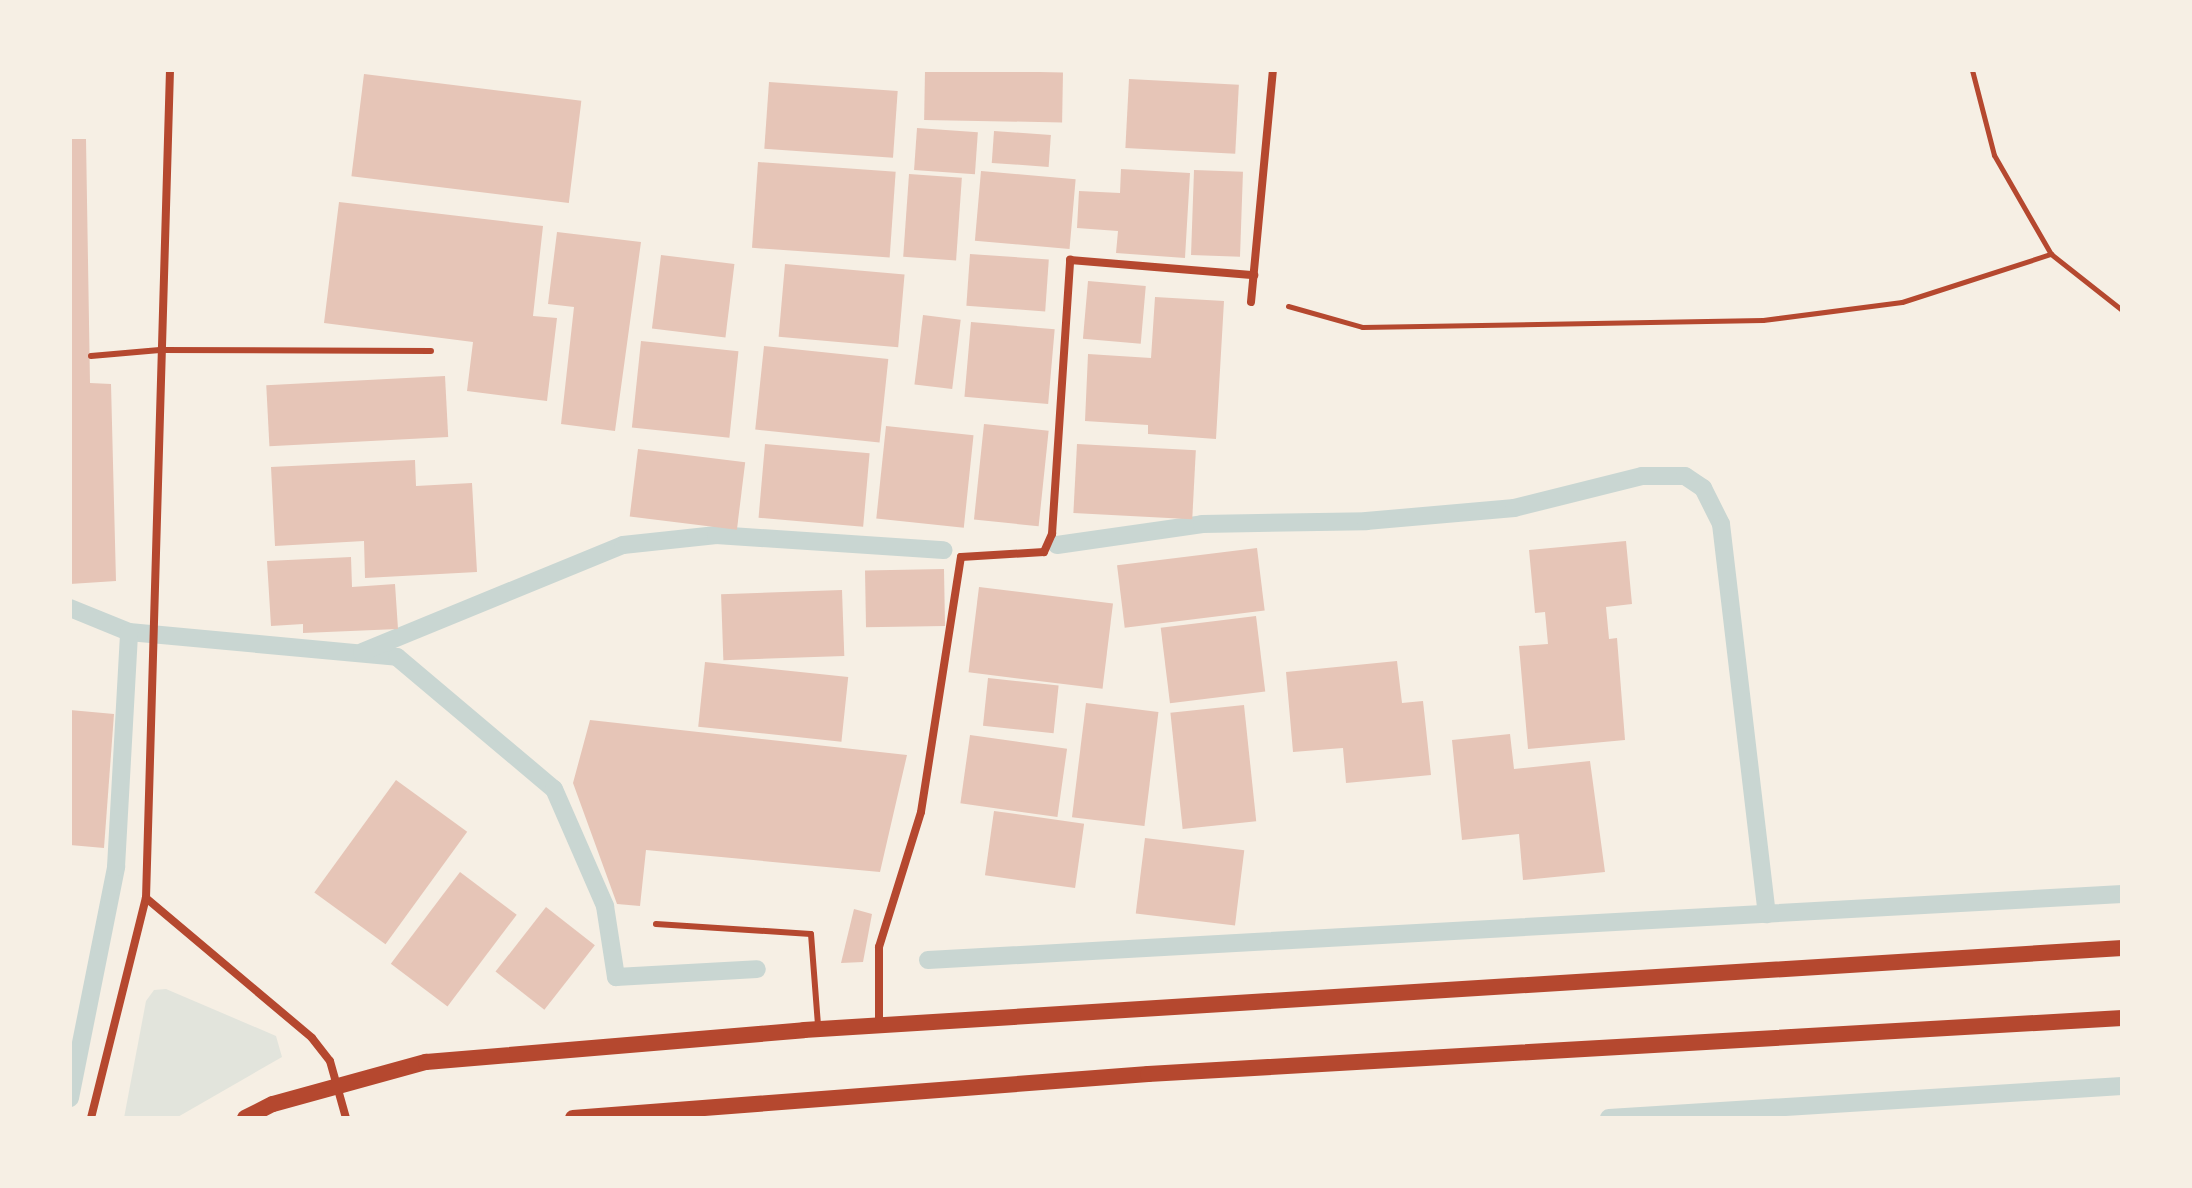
<!DOCTYPE html>
<html>
<head>
<meta charset="utf-8">
<style>
	body { margin:0 }
	#map { position:relative; width:2192px; height:1188px; overflow:hidden; background:#f6efe4; font-family:"PT Sans",sans-serif }
	div>[style] { position:absolute }
	.green>* { inset:0; background:#e2e4dc }
	.stream>* { height:18px; margin:-9px; padding:0 9px; transform-origin:9px; border-radius:9px; background:#c9d6d2 }
	.building>* { inset:0; background:#e6c5b7; transform-origin:0 0 }
	.path>* { height:5px; margin:-2.5px; padding:0 2.5px; transform-origin:2.5px; border-radius:2.5px; background:#b5482f }
	.service>* { height:6px; margin:-3px; padding:0 3px; transform-origin:3px; border-radius:3px; background:#b5482f }
	.minor>* { height:8px; margin:-4px; padding:0 4px; transform-origin:4px; border-radius:4px; background:#b5482f }
	.secondary>* { height:16px; margin:-8px; padding:0 8px; transform-origin:8px; border-radius:8px; background:#b5482f }
	span { translate:-50% -50%; white-space:nowrap; text-align:center; line-height:1.15; -webkit-text-stroke:7px #f6efe4; paint-order:stroke }
	.frame { position:absolute; inset:0; border:72px solid #f6efe4; pointer-events:none }
</style>
</head>
<body>
<div id="map">
	<div class="green">
		<i style="clip-path:polygon(166px 989px,276px 1036px,282px 1057px,176px 1118px,124px 1118px,146px 1001px,154px 990px)"></i>
	</div>
	<div class="stream">
		<i style="left:1057px;top:545px;width:147px;rotate:-8.2deg"></i>
		<i style="left:1202px;top:524px;width:164px;rotate:-1deg"></i>
		<i style="left:1366px;top:521px;width:149px;rotate:-5deg"></i>
		<i style="left:1514px;top:508px;width:132px;rotate:-14deg"></i>
		<i style="left:1642px;top:476px;width:43px"></i>
		<i style="left:1685px;top:476px;width:22px;rotate:34deg"></i>
		<i style="left:1703px;top:488px;width:40px;rotate:63.4deg"></i>
		<i style="left:1721px;top:524px;width:393px;rotate:83.3deg"></i>
		<i style="left:70px;top:608px;width:64px;rotate:22.1deg"></i>
		<i style="left:129px;top:632px;width:269px;rotate:5.3deg"></i>
		<i style="left:397px;top:657px;width:205px;rotate:40.1deg"></i>
		<i style="left:554px;top:789px;width:128px;rotate:66.4deg"></i>
		<i style="left:605px;top:906px;width:72px;rotate:81.2deg"></i>
		<i style="left:616px;top:977px;width:141px;rotate:-3.2deg"></i>
		<i style="left:362px;top:652px;width:282px;rotate:-22.3deg"></i>
		<i style="left:623px;top:545px;width:94px;rotate:-6.1deg"></i>
		<i style="left:716px;top:535px;width:228px;rotate:3.8deg"></i>
		<i style="left:928px;top:960px;width:1196px;rotate:-3.16deg"></i>
		<i style="left:70px;top:1098px;width:236px;rotate:-78.7deg"></i>
		<i style="left:116px;top:867px;width:235px;rotate:-86.8deg"></i>
		<i style="left:1609px;top:1118px;width:514px;rotate:-3.57deg"></i>
	</div>
	<div class="building">
		<i style="left:925px;top:70px;width:138px;height:50px;rotate:1deg"></i>
		<i style="left:364px;top:74px;width:219px;height:103px;rotate:7deg"></i>
		<i style="left:1129px;top:79px;width:110px;height:69px;rotate:3deg"></i>
		<i style="left:769px;top:82px;width:129px;height:67px;rotate:4deg"></i>
		<i style="left:917px;top:128px;width:61px;height:42px;rotate:4deg"></i>
		<i style="left:994px;top:131px;width:57px;height:32px;rotate:4deg"></i>
		<i style="clip-path:polygon(70px 139px,86px 139px,90px 383px,111px 384px,116px 581px,70px 584px)"></i>
		<i style="left:758px;top:162px;width:138px;height:86px;rotate:4deg"></i>
		<i style="clip-path:polygon(1121px 169px,1190px 173px,1185px 258px,1116px 253px,1118px 231px,1077px 228px,1079px 191px,1120px 193px)"></i>
		<i style="left:1194px;top:170px;width:49px;height:85px;rotate:2deg"></i>
		<i style="left:981px;top:171px;width:95px;height:70px;rotate:5deg"></i>
		<i style="left:909px;top:174px;width:53px;height:83px;rotate:4deg"></i>
		<i style="clip-path:polygon(339px 202px,543px 226px,533px 316px,557px 318px,547px 401px,467px 391px,473px 342px,324px 323px)"></i>
		<i style="clip-path:polygon(557px 232px,641px 242px,615px 431px,561px 424px,574px 307px,548px 304px)"></i>
		<i style="left:970px;top:254px;width:79px;height:52px;rotate:4deg"></i>
		<i style="left:661px;top:255px;width:74px;height:74px;rotate:7deg"></i>
		<i style="left:785px;top:264px;width:120px;height:73px;rotate:5deg"></i>
		<i style="left:1088px;top:281px;width:58px;height:58px;rotate:5deg"></i>
		<i style="clip-path:polygon(1155px 297px,1224px 301px,1216px 439px,1148px 434px,1148px 425px,1085px 421px,1088px 354px,1151px 358px)"></i>
		<i style="left:923px;top:315px;width:38px;height:70px;rotate:7deg"></i>
		<i style="left:971px;top:322px;width:84px;height:75px;rotate:5deg"></i>
		<i style="left:641px;top:341px;width:98px;height:87px;rotate:6deg"></i>
		<i style="left:764px;top:346px;width:125px;height:84px;rotate:6deg"></i>
		<i style="left:445px;top:376px;width:61px;height:179px;rotate:87deg"></i>
		<i style="left:984px;top:424px;width:65px;height:96px;rotate:6deg"></i>
		<i style="left:886px;top:426px;width:88px;height:93px;rotate:6deg"></i>
		<i style="left:765px;top:444px;width:105px;height:74px;rotate:5deg"></i>
		<i style="left:1077px;top:444px;width:119px;height:69px;rotate:3deg"></i>
		<i style="left:638px;top:449px;width:108px;height:68px;rotate:7deg"></i>
		<i style="clip-path:polygon(415px 460px,416px 486px,472px 483px,477px 572px,365px 578px,364px 541px,275px 546px,271px 467px)"></i>
		<i style="clip-path:polygon(1626px 541px,1632px 604px,1606px 607px,1609px 639px,1617px 638px,1625px 740px,1528px 749px,1519px 646px,1548px 644px,1545px 612px,1535px 613px,1529px 550px)"></i>
		<i style="left:1257px;top:548px;width:63px;height:141px;rotate:83deg"></i>
		<i style="clip-path:polygon(351px 557px,352px 587px,395px 584px,398px 629px,303px 633px,303px 624px,271px 626px,267px 561px)"></i>
		<i style="left:944px;top:569px;width:57px;height:79px;rotate:89deg"></i>
		<i style="left:979px;top:587px;width:135px;height:86px;rotate:7deg"></i>
		<i style="left:842px;top:590px;width:66px;height:121px;rotate:88deg"></i>
		<i style="left:1256px;top:616px;width:76px;height:96px;rotate:83deg"></i>
		<i style="clip-path:polygon(1397px 661px,1402px 703px,1423px 701px,1431px 775px,1346px 783px,1343px 748px,1293px 752px,1286px 672px)"></i>
		<i style="left:705px;top:662px;width:144px;height:65px;rotate:6deg"></i>
		<i style="left:988px;top:678px;width:71px;height:48px;rotate:6deg"></i>
		<i style="left:1086px;top:703px;width:73px;height:115px;rotate:7deg"></i>
		<i style="left:1244px;top:705px;width:117px;height:74px;rotate:84deg"></i>
		<i style="clip-path:polygon(70px 710px,114px 714px,104px 848px,70px 845px)"></i>
		<i style="clip-path:polygon(590px 720px,907px 755px,880px 872px,646px 850px,640px 906px,617px 904px,573px 783px)"></i>
		<i style="clip-path:polygon(1510px 734px,1514px 769px,1590px 761px,1605px 872px,1523px 880px,1519px 834px,1462px 840px,1452px 740px)"></i>
		<i style="left:970px;top:735px;width:98px;height:69px;rotate:8deg"></i>
		<i style="left:396px;top:780px;width:88px;height:139px;rotate:36deg"></i>
		<i style="left:994px;top:811px;width:91px;height:65px;rotate:8deg"></i>
		<i style="left:1145px;top:838px;width:100px;height:76px;rotate:7deg"></i>
		<i style="left:460px;top:872px;width:71px;height:115px;rotate:37deg"></i>
		<i style="left:546px;top:907px;width:62px;height:82px;rotate:38deg"></i>
		<i style="clip-path:polygon(854px 909px,872px 914px,863px 962px,841px 963px)"></i>
	</div>
	<div class="path">
		<i style="left:1972px;top:70px;width:88px;rotate:75.5deg"></i>
		<i style="left:1994px;top:155px;width:114px;rotate:60.1deg"></i>
		<i style="left:2051px;top:254px;width:90px;rotate:38.3deg"></i>
		<i style="left:1288px;top:306px;width:77px;rotate:15.8deg"></i>
		<i style="left:1362px;top:327px;width:401px;rotate:-1deg"></i>
		<i style="left:1763px;top:320px;width:140px;rotate:-7.4deg"></i>
		<i style="left:1902px;top:302px;width:157px;rotate:-17.9deg"></i>
	</div>
	<div class="service">
		<i style="left:91px;top:356px;width:69px;rotate:-5deg"></i>
		<i style="left:160px;top:350px;width:271px;rotate:0.2deg"></i>
		<i style="left:656px;top:924px;width:155px;rotate:3.7deg"></i>
		<i style="left:811px;top:934px;width:92px;rotate:85.6deg"></i>
	</div>
	<div class="minor">
		<i style="left:1251px;top:302px;width:233px;rotate:-84.6deg"></i>
		<i style="left:146px;top:898px;width:217px;rotate:40.1deg"></i>
		<i style="left:312px;top:1038px;width:29px;rotate:52deg"></i>
		<i style="left:330px;top:1061px;width:59px;rotate:74.3deg"></i>
		<i style="left:879px;top:1025px;width:78px;rotate:-90deg"></i>
		<i style="left:879px;top:947px;width:141px;rotate:-72.7deg"></i>
		<i style="left:921px;top:812px;width:258px;rotate:-81.1deg"></i>
		<i style="left:961px;top:557px;width:83px;rotate:-3.4deg"></i>
		<i style="left:1044px;top:552px;width:20px;rotate:-66deg"></i>
		<i style="left:1052px;top:534px;width:275px;rotate:-86.2deg"></i>
		<i style="left:1070px;top:260px;width:185px;rotate:4.7deg"></i>
		<i style="left:91px;top:1118px;width:227px;rotate:-76deg"></i>
		<i style="left:146px;top:898px;width:828px;rotate:-88.34deg"></i>
	</div>
	<div class="secondary">
		<i style="left:245px;top:1118px;width:31px;rotate:-27deg"></i>
		<i style="left:273px;top:1104px;width:159px;rotate:-15.4deg"></i>
		<i style="left:426px;top:1062px;width:379px;rotate:-4.8deg"></i>
		<i style="left:804px;top:1030px;width:1321px;rotate:-3.56deg"></i>
		<i style="left:573px;top:1118px;width:577px;rotate:-4.38deg"></i>
		<i style="left:1148px;top:1074px;width:976px;rotate:-3.29deg"></i>
	</div>
	<div class="frame"></div>
</div>
</body>
</html>
